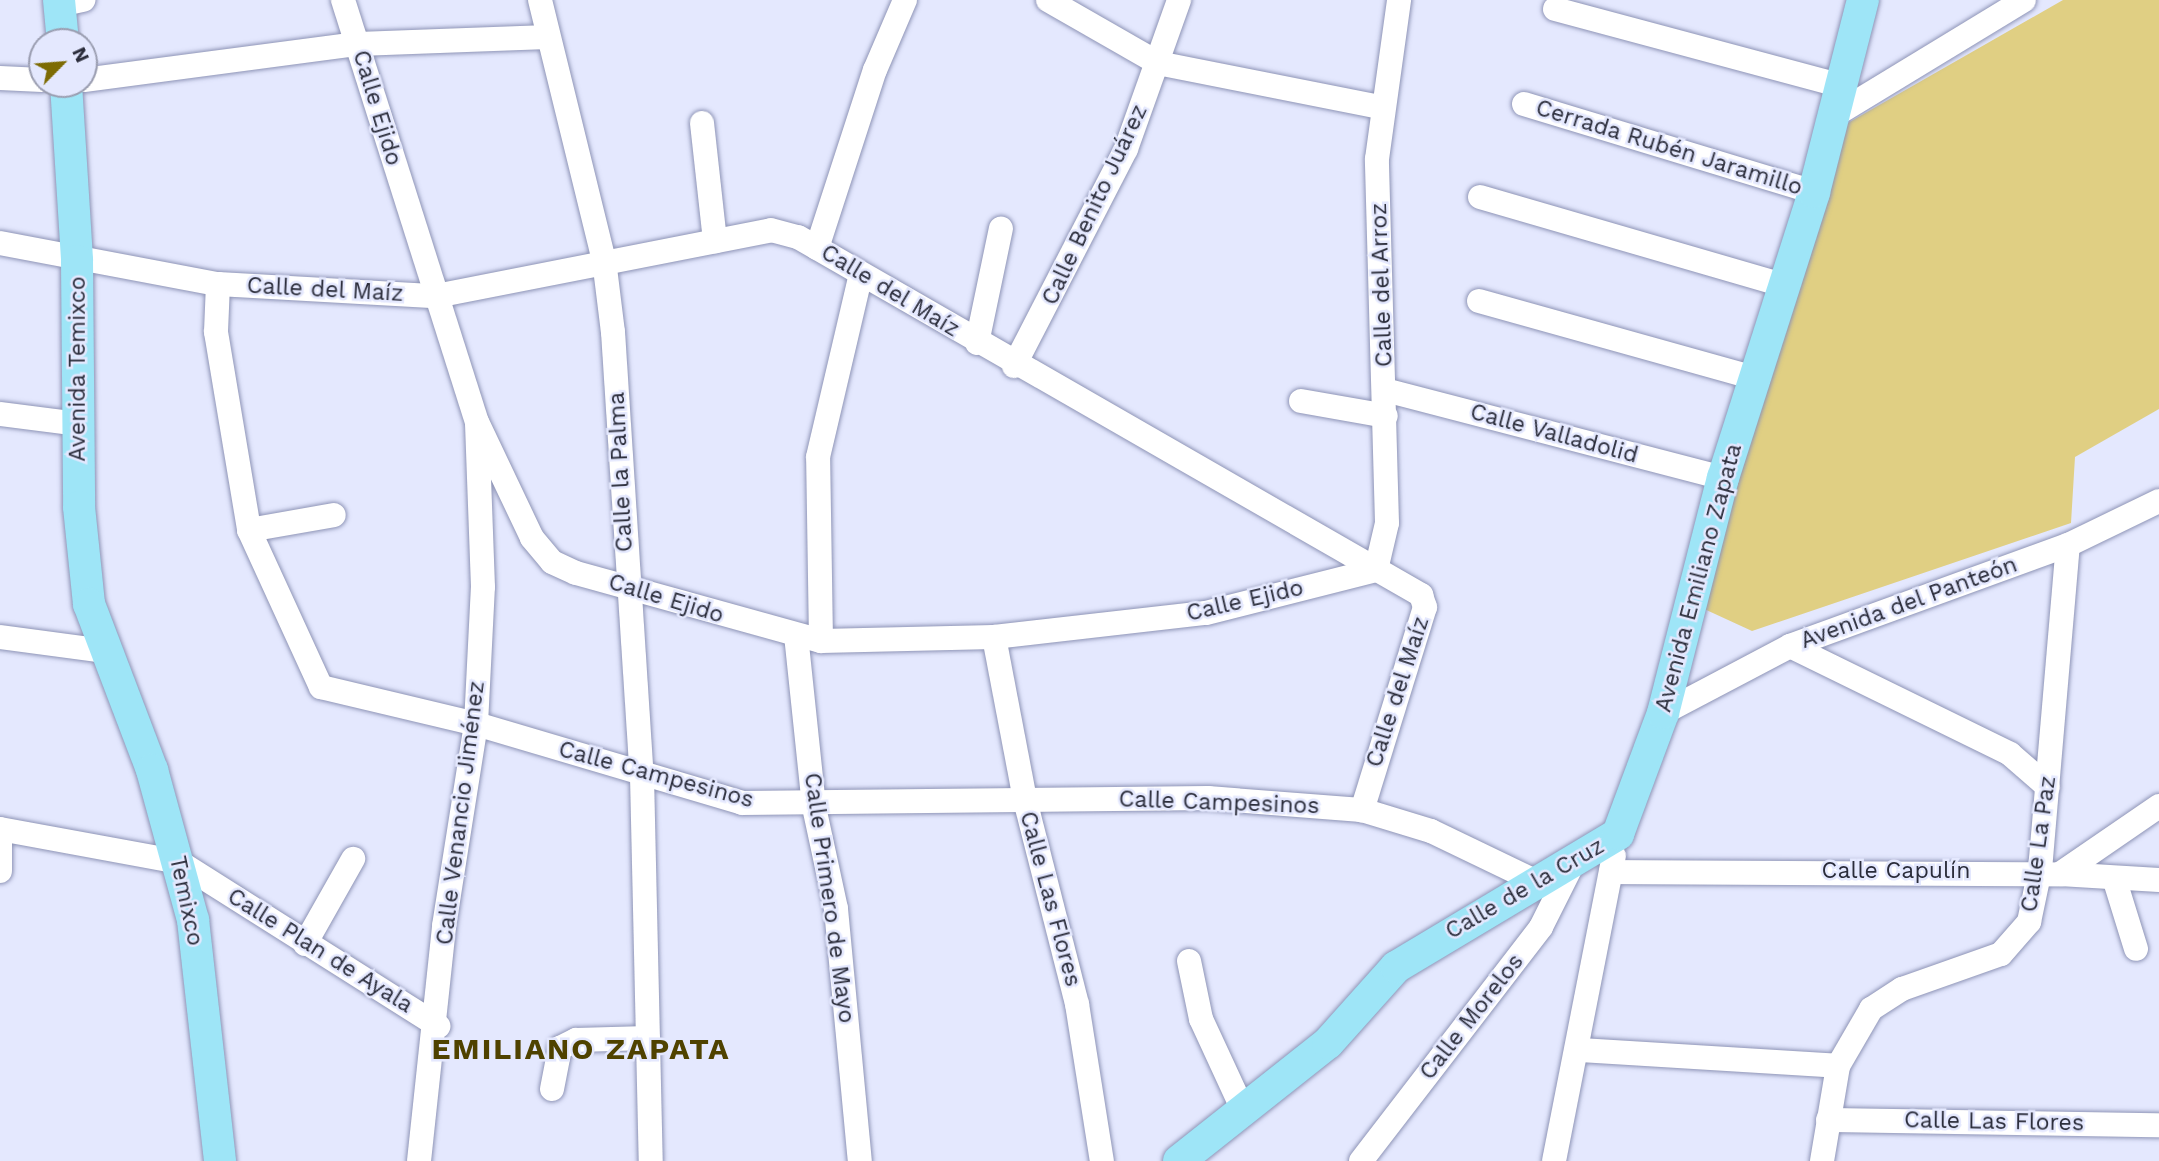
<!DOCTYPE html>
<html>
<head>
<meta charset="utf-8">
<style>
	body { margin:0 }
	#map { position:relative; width:2159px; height:1161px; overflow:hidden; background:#e4e8fe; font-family:"Work Sans",sans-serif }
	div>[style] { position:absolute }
	.green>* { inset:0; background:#e0cf83 }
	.roads { filter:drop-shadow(0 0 2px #8e94b6) drop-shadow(0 0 2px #8e94b6) }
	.minor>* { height:24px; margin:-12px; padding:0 12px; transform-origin:12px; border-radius:12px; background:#fff }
	.major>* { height:32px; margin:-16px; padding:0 16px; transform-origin:16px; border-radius:16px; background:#9ee5f7 }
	span { translate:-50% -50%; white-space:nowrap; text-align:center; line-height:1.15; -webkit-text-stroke:5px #e4e8fe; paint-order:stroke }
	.street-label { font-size:23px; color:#2a2c3a }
	.district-label { font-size:30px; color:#4f4200; font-weight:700; letter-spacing:2px }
	.north { position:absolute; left:28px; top:28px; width:70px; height:70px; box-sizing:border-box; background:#e4e8fe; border:2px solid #9a9db0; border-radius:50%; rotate:65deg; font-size:19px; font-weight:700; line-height:28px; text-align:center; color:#2a2c3a }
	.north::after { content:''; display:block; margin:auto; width:24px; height:32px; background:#7d6b03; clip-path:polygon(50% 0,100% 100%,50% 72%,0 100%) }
</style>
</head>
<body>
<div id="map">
	<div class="green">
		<i style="clip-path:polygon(2063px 0,2159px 0,2159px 409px,2075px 457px,2071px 523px,1752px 631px,1702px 608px,1839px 128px)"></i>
	</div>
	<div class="roads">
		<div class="minor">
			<i style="left:343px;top:0;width:443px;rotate:72.4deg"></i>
			<i style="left:477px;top:422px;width:128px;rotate:64.6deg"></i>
			<i style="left:532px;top:538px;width:31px;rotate:50deg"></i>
			<i style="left:552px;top:562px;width:26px;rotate:25deg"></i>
			<i style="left:576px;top:573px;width:254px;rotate:15.5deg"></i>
			<i style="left:821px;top:641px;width:173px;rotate:-1.3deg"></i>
			<i style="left:994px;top:637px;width:213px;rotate:-6.5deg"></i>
			<i style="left:1206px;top:613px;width:175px;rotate:-14.2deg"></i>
			<i style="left:1376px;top:570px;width:48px;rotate:-76.8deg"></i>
			<i style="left:1387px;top:523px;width:364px;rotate:-91.6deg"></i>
			<i style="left:1377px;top:159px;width:161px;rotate:-82.1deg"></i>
			<i style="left:540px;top:0;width:268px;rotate:76.2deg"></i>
			<i style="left:604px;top:260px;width:73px;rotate:82.9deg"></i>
			<i style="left:613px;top:332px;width:445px;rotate:86.3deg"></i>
			<i style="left:642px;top:776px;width:385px;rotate:88.7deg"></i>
			<i style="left:1048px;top:0;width:127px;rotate:29.8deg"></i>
			<i style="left:1158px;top:63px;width:227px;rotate:11.2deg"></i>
			<i style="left:59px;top:5px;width:25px;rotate:-12deg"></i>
			<i style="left:1555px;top:9px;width:294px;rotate:15deg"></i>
			<i style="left:0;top:78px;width:42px;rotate:2.7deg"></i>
			<i style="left:84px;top:80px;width:276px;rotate:-7.5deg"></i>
			<i style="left:358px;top:44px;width:190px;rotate:-2.1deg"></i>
			<i style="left:1524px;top:104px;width:303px;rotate:16.9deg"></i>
			<i style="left:1835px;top:115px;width:221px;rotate:-31.3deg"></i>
			<i style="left:702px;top:123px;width:119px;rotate:83.7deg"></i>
			<i style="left:1480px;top:197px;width:319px;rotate:16.2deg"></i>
			<i style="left:0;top:243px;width:222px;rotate:10.7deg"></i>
			<i style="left:218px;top:284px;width:218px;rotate:3.2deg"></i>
			<i style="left:436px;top:296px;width:341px;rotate:-11.1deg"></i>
			<i style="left:771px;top:230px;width:28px;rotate:15deg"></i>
			<i style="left:798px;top:237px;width:719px;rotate:29.88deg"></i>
			<i style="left:1421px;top:595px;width:13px;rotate:72deg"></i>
			<i style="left:1425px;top:607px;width:213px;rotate:107.2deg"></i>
			<i style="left:817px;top:248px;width:187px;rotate:-72deg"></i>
			<i style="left:875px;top:70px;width:76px;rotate:-66.8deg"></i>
			<i style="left:218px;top:284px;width:48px;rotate:92.4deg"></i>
			<i style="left:216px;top:332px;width:201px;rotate:80.5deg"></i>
			<i style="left:249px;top:530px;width:173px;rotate:65.4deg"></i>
			<i style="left:321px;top:687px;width:159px;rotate:13.4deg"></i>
			<i style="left:476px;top:724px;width:277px;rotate:16.5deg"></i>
			<i style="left:742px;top:803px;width:466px;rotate:-0.6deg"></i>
			<i style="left:1208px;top:798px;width:154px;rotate:4.5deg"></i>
			<i style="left:1362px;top:810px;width:72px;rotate:16.9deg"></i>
			<i style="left:1431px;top:831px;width:113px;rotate:25.7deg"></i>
			<i style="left:1479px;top:301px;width:290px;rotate:15.6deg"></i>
			<i style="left:977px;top:343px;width:117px;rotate:-78.2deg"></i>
			<i style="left:1014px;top:366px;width:244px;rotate:-62.7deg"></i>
			<i style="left:1126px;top:149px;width:158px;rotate:-70.4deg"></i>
			<i style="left:1385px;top:390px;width:349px;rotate:14.6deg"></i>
			<i style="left:1301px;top:401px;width:86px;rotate:10deg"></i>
			<i style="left:0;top:414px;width:80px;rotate:7.2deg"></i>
			<i style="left:249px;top:530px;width:86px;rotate:-10deg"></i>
			<i style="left:796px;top:635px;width:173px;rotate:84deg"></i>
			<i style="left:814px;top:807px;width:104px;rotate:77.8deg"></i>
			<i style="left:836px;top:909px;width:253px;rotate:84.6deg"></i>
			<i style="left:0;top:637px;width:106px;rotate:7.6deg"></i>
			<i style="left:994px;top:637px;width:166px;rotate:79.2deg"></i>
			<i style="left:1025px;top:800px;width:211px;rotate:75.7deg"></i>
			<i style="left:1077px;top:1004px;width:159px;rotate:81deg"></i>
			<i style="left:821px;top:641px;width:184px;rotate:-90.9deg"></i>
			<i style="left:818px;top:457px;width:184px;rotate:-76.8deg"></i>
			<i style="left:1790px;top:646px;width:245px;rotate:26.1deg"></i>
			<i style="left:2010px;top:754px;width:50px;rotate:41deg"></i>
			<i style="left:1663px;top:713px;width:144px;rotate:-27.8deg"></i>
			<i style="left:1790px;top:646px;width:296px;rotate:-20deg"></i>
			<i style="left:2068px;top:545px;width:101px;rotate:-25.8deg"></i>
			<i style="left:0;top:829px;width:182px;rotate:10.4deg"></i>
			<i style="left:179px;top:862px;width:307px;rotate:32.3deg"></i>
			<i style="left:0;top:871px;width:42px;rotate:-90deg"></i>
			<i style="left:1611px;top:872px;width:449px;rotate:0.3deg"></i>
			<i style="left:2060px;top:874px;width:120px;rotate:-34.5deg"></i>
			<i style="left:2060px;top:874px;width:99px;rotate:3.5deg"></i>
			<i style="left:2115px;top:881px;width:71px;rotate:72.8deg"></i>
			<i style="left:305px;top:944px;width:98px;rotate:-60.5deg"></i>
			<i style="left:1189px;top:961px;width:59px;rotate:78.3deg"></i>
			<i style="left:1201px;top:1019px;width:102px;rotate:65.2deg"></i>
			<i style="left:1580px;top:1050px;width:258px;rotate:3.5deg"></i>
			<i style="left:552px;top:1089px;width:42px;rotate:-79deg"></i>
			<i style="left:560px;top:1048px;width:18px;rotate:-27deg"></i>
			<i style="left:576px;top:1040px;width:72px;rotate:-1.6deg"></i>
			<i style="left:1828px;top:1120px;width:331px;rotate:0.9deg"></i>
			<i style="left:419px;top:1161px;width:236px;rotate:-83.9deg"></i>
			<i style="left:444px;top:926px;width:205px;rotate:-81deg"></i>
			<i style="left:476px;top:724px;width:137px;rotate:-87.1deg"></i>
			<i style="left:483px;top:587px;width:161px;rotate:-92.1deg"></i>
			<i style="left:1361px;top:1161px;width:295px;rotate:-52.4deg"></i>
			<i style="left:1541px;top:927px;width:69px;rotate:-63.4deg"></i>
			<i style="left:1554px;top:1161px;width:311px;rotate:-78.9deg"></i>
			<i style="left:1822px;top:1161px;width:96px;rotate:-80.4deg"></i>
			<i style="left:1838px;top:1066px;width:66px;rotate:-59.9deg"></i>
			<i style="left:1871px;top:1009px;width:37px;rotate:-33deg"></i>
			<i style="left:1902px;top:989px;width:105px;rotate:-19.5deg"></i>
			<i style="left:2001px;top:954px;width:43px;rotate:-48.8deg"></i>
			<i style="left:2029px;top:922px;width:53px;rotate:-78.1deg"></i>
			<i style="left:2040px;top:870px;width:326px;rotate:-85.1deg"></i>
		</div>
		<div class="major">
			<i style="left:59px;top:0;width:42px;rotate:84.6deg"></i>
			<i style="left:66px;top:84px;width:177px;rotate:86.4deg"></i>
			<i style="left:77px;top:261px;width:246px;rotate:89.5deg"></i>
			<i style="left:79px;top:507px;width:98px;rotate:84.1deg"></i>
			<i style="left:89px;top:604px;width:178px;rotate:69.2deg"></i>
			<i style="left:152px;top:770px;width:156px;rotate:74.7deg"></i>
			<i style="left:193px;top:920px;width:243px;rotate:83.6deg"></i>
			<i style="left:1179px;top:1161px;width:190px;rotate:-38.4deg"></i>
			<i style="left:1328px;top:1043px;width:102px;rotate:-48.2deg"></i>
			<i style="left:1396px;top:967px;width:259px;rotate:-30.9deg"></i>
			<i style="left:1618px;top:834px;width:129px;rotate:-69.6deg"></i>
			<i style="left:1663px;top:713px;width:243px;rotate:-75.7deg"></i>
			<i style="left:1723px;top:478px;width:300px;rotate:-72.3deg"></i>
			<i style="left:1814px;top:192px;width:198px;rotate:-75.7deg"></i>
		</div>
	</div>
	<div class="street-label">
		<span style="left:377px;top:108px;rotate:73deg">Calle Ejido</span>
		<span style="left:1669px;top:148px;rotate:17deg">Cerrada Rubén Jaramillo</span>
		<span style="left:1095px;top:205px;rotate:-65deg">Calle Benito Juárez</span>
		<span style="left:1382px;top:285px;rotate:-92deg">Calle del Arroz</span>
		<span style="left:325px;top:290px;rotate:3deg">Calle del Maíz</span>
		<span style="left:890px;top:291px;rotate:31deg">Calle del Maíz</span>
		<span style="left:78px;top:369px;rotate:-90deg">Avenida Temixco</span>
		<span style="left:1554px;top:434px;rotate:15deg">Calle Valladolid</span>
		<span style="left:621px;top:472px;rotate:-93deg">Calle la Palma</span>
		<span style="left:1699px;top:578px;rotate:-75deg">Avenida Emiliano Zapata</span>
		<span style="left:666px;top:599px;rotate:17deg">Calle Ejido</span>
		<span style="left:1245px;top:601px;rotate:-13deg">Calle Ejido</span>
		<span style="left:1909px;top:603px;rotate:-20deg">Avenida del Panteón</span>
		<span style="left:1398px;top:692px;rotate:-72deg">Calle del Maíz</span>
		<span style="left:656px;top:775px;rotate:15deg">Calle Campesinos</span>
		<span style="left:1219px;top:803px;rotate:2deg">Calle Campesinos</span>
		<span style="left:461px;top:813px;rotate:-83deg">Calle Venancio Jiménez</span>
		<span style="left:2039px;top:844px;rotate:-82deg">Calle La Paz</span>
		<span style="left:1896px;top:871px">Calle Capulín</span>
		<span style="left:1525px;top:889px;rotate:-30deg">Calle de la Cruz</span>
		<span style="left:829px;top:898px;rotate:82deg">Calle Primero de Mayo</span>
		<span style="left:1050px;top:899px;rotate:75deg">Calle Las Flores</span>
		<span style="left:186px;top:901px;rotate:78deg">Temixco</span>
		<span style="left:320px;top:951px;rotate:32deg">Calle Plan de Ayala</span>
		<span style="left:1472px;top:1017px;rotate:-52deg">Calle Morelos</span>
		<span style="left:1994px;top:1122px;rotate:1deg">Calle Las Flores</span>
	</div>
	<div class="district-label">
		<span style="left:581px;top:1049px">EMILIANO ZAPATA</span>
	</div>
	<div class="north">N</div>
</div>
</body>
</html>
